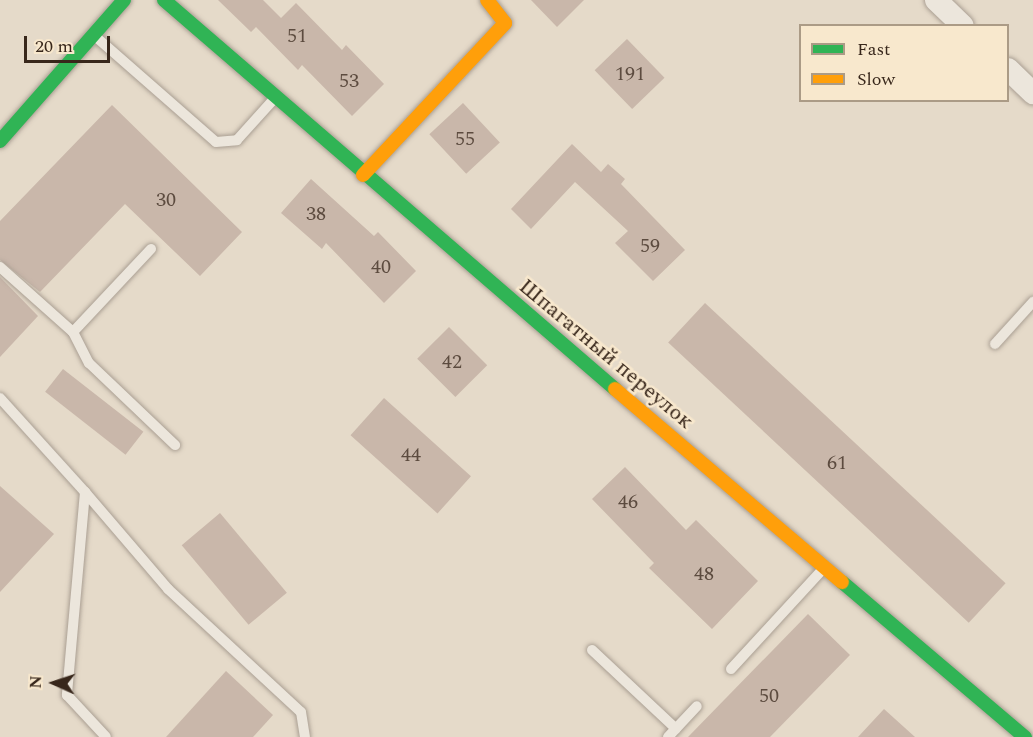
<!DOCTYPE html>
<html>
<head>
<meta charset="utf-8">
<style>
	body { margin:0 }
	#map { position:relative; width:1033px; height:737px; overflow:hidden; background:#e5dac9; font-family:Spectral,serif }
	div>[style] { position:absolute }
	.building>* { inset:0; background:#c9b7aa; transform-origin:0 0 }
	.roads { filter:drop-shadow(0 0 2px #aa9f93) drop-shadow(0 0 2px #aa9f93) }
	.lane>* { height:10px; margin:-5px; padding:0 5px; transform-origin:5px; border-radius:5px; background:#ece6dc }
	.street>* { height:22px; margin:-11px; padding:0 11px; transform-origin:11px; border-radius:11px; background:#ece6dc }
	.fast>* { height:14px; margin:-7px; padding:0 7px; transform-origin:7px; border-radius:7px; background:#30b455 }
	.slow>* { height:14px; margin:-7px; padding:0 7px; transform-origin:7px; border-radius:7px; background:#ff9f0a }
	span { translate:-50% -50%; white-space:nowrap; text-align:center; line-height:1.15; -webkit-text-stroke:5px #f8e8cd; paint-order:stroke }
	.number-label { font-size:20px; color:#5c4b3f }
	.number-label span { -webkit-text-stroke-width:0 }
	.street-label { font-size:22px; color:#38271b }
	.legend { position:absolute; left:799px; top:24px; width:210px; height:78px; box-sizing:border-box; background:#f8e8cd; border:2px solid #ab9b86; margin:0; padding:8px 10px; list-style:none; font-size:18px; color:#38271b }
	.legend li { display:flex; align-items:center; gap:12px; height:30px }
	.legend b { width:30px; border:2px solid #ab9b86 }
	.north { position:absolute; left:24px; top:653px; width:60px; height:60px; -webkit-text-stroke:4px #f8e8cd; paint-order:stroke; rotate:273deg; font-size:16px; font-weight:700; line-height:24px; text-align:center; color:#38271b }
	.north::after { content:''; display:block; margin:auto; width:21px; height:27px; background:#38271b; clip-path:polygon(50% 0,100% 100%,50% 72%,0 100%) }
	.scale { position:absolute; left:24px; top:36px; width:86px; height:27px; box-sizing:border-box; border:3px solid #38271b; border-top:0; padding-left:8px; font-size:18px; line-height:21px; white-space:nowrap; color:#38271b; -webkit-text-stroke:4px #f8e8cd; paint-order:stroke }
</style>
</head>
<body>
<div id="map">
	<div class="building">
		<i style="clip-path:polygon(218px 0,263px 0,281px 18px,296px 3px,342px 50px,346px 45px,384px 84px,352px 116px,302px 65px,298px 70px,256px 27px,251px 32px)"></i>
		<i style="clip-path:polygon(531px 0,584px 0,557px 27px)"></i>
		<i style="left:627px;top:39px;width:54px;height:45px;rotate:46deg"></i>
		<i style="left:463px;top:103px;width:54px;height:46px;rotate:47deg"></i>
		<i style="clip-path:polygon(112px 105px,242px 232px,200px 276px,125px 204px,40px 292px,0 260px,0 221px)"></i>
		<i style="clip-path:polygon(572px 144px,601px 172px,608px 164px,625px 179px,621px 184px,685px 250px,653px 281px,615px 243px,628px 231px,575px 182px,531px 229px,511px 209px)"></i>
		<i style="clip-path:polygon(311px 179px,374px 236px,378px 232px,416px 271px,384px 303px,326px 243px,322px 249px,281px 213px)"></i>
		<i style="clip-path:polygon(0 277px,38px 316px,0 357px)"></i>
		<i style="left:705px;top:303px;width:411px;height:54px;rotate:43deg"></i>
		<i style="left:449px;top:327px;width:54px;height:45px;rotate:45deg"></i>
		<i style="left:63px;top:369px;width:102px;height:29px;rotate:38deg"></i>
		<i style="left:384px;top:398px;width:117px;height:50px;rotate:42deg"></i>
		<i style="clip-path:polygon(625px 467px,686px 530px,696px 520px,758px 581px,712px 629px,649px 568px,654px 563px,592px 499px)"></i>
		<i style="clip-path:polygon(0 486px,54px 534px,0 592px)"></i>
		<i style="left:220px;top:513px;width:104px;height:50px;rotate:50deg"></i>
		<i style="clip-path:polygon(808px 614px,850px 655px,770px 737px,688px 737px)"></i>
		<i style="clip-path:polygon(226px 671px,273px 715px,253px 737px,166px 737px)"></i>
		<i style="clip-path:polygon(884px 709px,915px 737px,858px 737px)"></i>
	</div>
	<div class="roads">
		<div class="lane">
			<i style="left:96px;top:37px;width:159px;rotate:41.2deg"></i>
			<i style="left:216px;top:142px;width:21px;rotate:-5deg"></i>
			<i style="left:237px;top:140px;width:55px;rotate:-47.9deg"></i>
			<i style="left:0;top:267px;width:98px;rotate:41.7deg"></i>
			<i style="left:73px;top:332px;width:35px;rotate:63deg"></i>
			<i style="left:89px;top:363px;width:119px;rotate:43.6deg"></i>
			<i style="left:73px;top:332px;width:114px;rotate:-46.8deg"></i>
			<i style="left:995px;top:344px;width:57px;rotate:-47.9deg"></i>
			<i style="left:0;top:398px;width:127px;rotate:47.9deg"></i>
			<i style="left:85px;top:492px;width:204px;rotate:95.1deg"></i>
			<i style="left:67px;top:695px;width:57px;rotate:47.1deg"></i>
			<i style="left:85px;top:492px;width:128px;rotate:49.4deg"></i>
			<i style="left:168px;top:589px;width:181px;rotate:42.8deg"></i>
			<i style="left:301px;top:712px;width:25px;rotate:81deg"></i>
			<i style="left:592px;top:650px;width:115px;rotate:43.2deg"></i>
			<i style="left:731px;top:669px;width:134px;rotate:-47.4deg"></i>
			<i style="left:668px;top:737px;width:42px;rotate:-46.9deg"></i>
		</div>
		<div class="street">
			<i style="left:936px;top:0;width:37px;rotate:44deg"></i>
			<i style="left:1008px;top:69px;width:35px;rotate:44deg"></i>
		</div>
		<div class="fast">
			<i style="left:164px;top:0;width:596px;rotate:40.78deg"></i>
			<i style="left:0;top:141px;width:188px;rotate:-48.7deg"></i>
			<i style="left:842px;top:582px;width:240px;rotate:40.3deg"></i>
		</div>
		<div class="slow">
			<i style="left:363px;top:175px;width:208px;rotate:-46.9deg"></i>
			<i style="left:505px;top:23px;width:29px;rotate:-128deg"></i>
			<i style="left:615px;top:389px;width:298px;rotate:40.4deg"></i>
		</div>
	</div>
	<div class="number-label">
		<span style="left:297px;top:36px">51</span>
		<span style="left:630px;top:74px">191</span>
		<span style="left:349px;top:81px">53</span>
		<span style="left:465px;top:139px">55</span>
		<span style="left:166px;top:200px">30</span>
		<span style="left:316px;top:214px">38</span>
		<span style="left:650px;top:246px">59</span>
		<span style="left:381px;top:267px">40</span>
		<span style="left:452px;top:362px">42</span>
		<span style="left:411px;top:455px">44</span>
		<span style="left:837px;top:463px">61</span>
		<span style="left:628px;top:502px">46</span>
		<span style="left:704px;top:574px">48</span>
		<span style="left:769px;top:696px">50</span>
	</div>
	<div class="street-label">
		<span style="left:606px;top:354px;rotate:40deg">Шпагатный переулок</span>
	</div>
	<ul class="legend">
	<li><b style="height:8px;background:#30b455"></b>Fast</li>
	<li><b style="height:8px;background:#ff9f0a"></b>Slow</li>
	</ul>
	<div class="north">N</div>
	<div class="scale">20 m</div>
</div>
</body>
</html>
